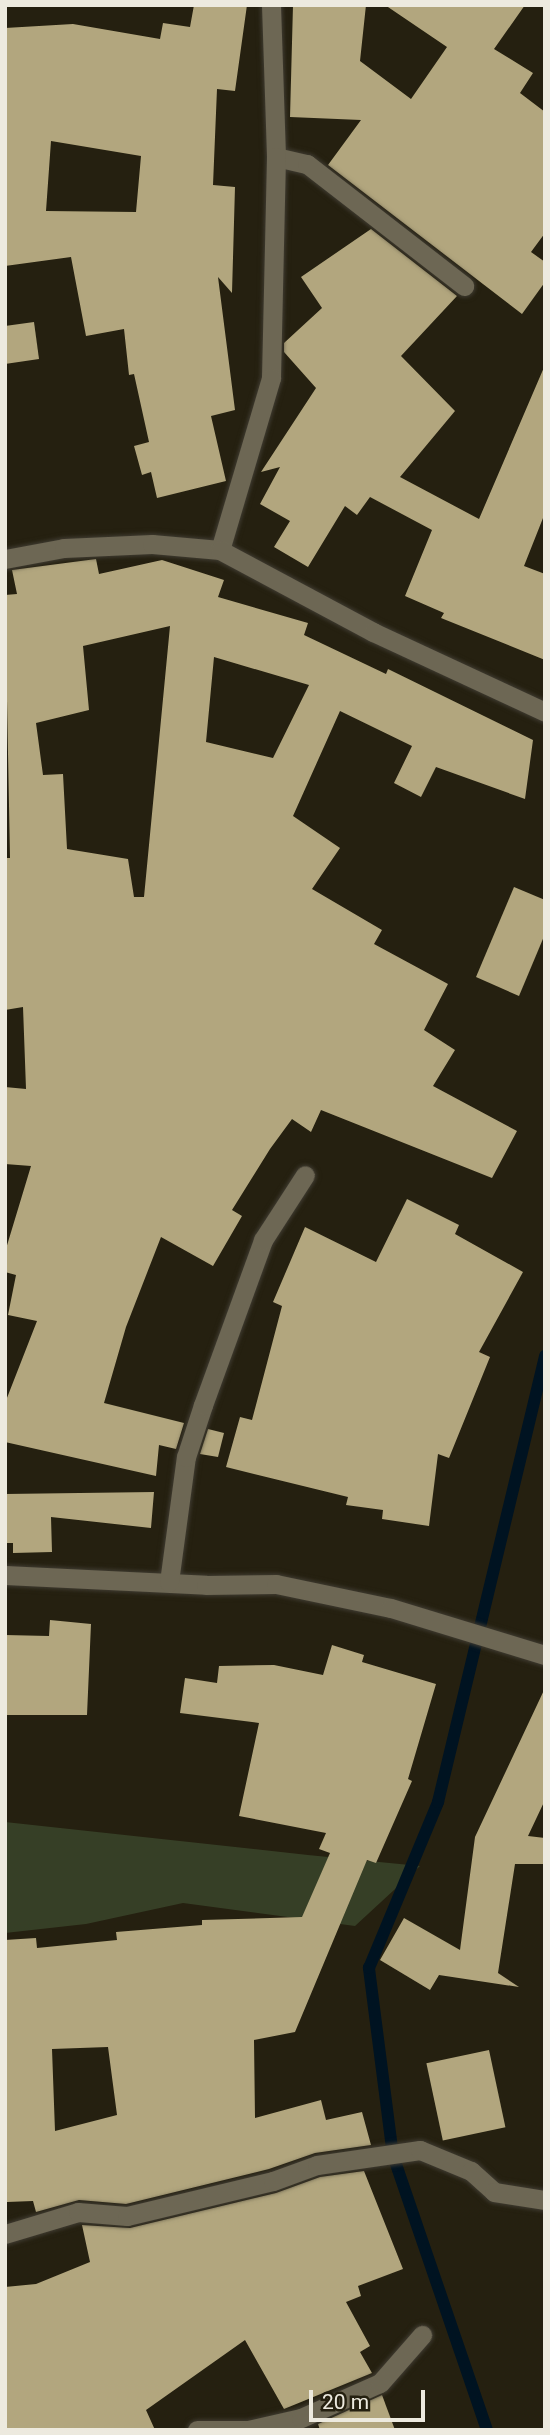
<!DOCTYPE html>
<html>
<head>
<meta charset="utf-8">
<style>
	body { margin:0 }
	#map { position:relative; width:550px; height:2435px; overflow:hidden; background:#252010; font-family:Roboto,sans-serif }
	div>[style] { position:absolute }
	.green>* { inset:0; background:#363f26 }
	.stream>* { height:12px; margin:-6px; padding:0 6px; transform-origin:6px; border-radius:6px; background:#001321 }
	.building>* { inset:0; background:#b2a67e; transform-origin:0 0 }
	.roads { filter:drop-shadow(0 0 2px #3f3b31) drop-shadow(0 0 2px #3f3b31) }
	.minor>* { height:19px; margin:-9.5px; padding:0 9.5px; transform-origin:9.5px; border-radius:9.5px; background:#6d6754 }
	.tertiary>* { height:19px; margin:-9.5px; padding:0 9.5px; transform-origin:9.5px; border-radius:9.5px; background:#6d6754 }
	span { translate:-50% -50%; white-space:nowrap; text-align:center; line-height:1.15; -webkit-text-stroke:7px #252010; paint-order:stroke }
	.frame { position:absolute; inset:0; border:7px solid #edeadf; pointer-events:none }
	.scale { position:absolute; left:309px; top:2390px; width:116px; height:32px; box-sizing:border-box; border:4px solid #edeadf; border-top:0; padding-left:9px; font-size:21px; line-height:24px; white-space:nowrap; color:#edeadf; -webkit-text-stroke:5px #252010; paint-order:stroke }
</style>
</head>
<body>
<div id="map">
	<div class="green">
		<i style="clip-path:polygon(5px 1822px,308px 1855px,420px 1866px,355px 1926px,183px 1903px,86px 1924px,5px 1933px)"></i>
	</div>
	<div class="stream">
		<i style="left:487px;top:2430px;width:290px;rotate:-108.9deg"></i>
		<i style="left:393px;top:2156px;width:190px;rotate:-97.3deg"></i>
		<i style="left:369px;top:1968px;width:180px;rotate:-67.4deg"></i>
		<i style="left:438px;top:1802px;width:459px;rotate:-76.5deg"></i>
	</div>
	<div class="building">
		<i style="clip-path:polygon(evenodd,194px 5px,247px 5px,235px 91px,217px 89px,213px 185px,235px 187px,232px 293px,218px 277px,235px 410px,211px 416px,226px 481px,157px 498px,151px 472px,142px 475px,134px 446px,149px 442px,134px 374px,129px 375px,124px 329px,86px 336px,71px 257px,5px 266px,5px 28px,73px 24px,160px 39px,163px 23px,190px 27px,194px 5px,51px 141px,141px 156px,136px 212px,46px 211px,51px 141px)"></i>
		<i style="clip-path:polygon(293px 5px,366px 5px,360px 61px,411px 99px,447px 47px,385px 5px,525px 5px,494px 49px,533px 73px,520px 93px,545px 112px,545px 233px,531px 252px,545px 262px,545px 282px,522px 314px,328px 165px,361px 120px,290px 117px)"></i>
		<i style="clip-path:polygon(371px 229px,457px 296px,401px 356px,455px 411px,400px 477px,479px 519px,545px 365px,545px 513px,524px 566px,545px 574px,545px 660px,441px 618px,444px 613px,405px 596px,432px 530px,370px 497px,357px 515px,345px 506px,308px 567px,274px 547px,290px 521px,260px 504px,280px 467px,261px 472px,316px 388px,284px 352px,284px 343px,322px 308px,301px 277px)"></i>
		<i style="clip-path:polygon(34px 322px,39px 359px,5px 364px,5px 326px)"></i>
		<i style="clip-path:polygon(evenodd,96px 559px,99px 574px,162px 560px,224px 580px,218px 597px,308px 623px,304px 635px,386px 674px,388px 669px,533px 740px,525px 799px,436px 767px,421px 797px,394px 783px,412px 746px,340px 711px,293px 816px,340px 848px,312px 889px,382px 930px,374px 944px,448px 984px,424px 1030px,455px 1050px,433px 1086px,517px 1131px,492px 1178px,321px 1110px,311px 1132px,292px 1119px,270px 1149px,232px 1210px,242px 1216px,213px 1266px,161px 1237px,126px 1327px,104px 1403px,184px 1423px,176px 1449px,159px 1445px,156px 1476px,5px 1442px,5px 1403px,37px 1321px,8px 1315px,16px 1275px,5px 1272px,5px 1252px,31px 1166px,5px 1164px,5px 1087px,26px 1089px,23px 1007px,5px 1010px,5px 858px,10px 858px,5px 595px,17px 594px,12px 570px,96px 559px,170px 626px,144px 897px,134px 897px,128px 859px,67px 849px,63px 774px,43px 775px,36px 723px,89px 710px,83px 646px,170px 626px,96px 559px,214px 657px,309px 685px,273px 758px,206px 742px,214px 657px)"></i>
		<i style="clip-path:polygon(514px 887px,545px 900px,545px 934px,519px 996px,476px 977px)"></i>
		<i style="clip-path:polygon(407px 1199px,459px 1225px,455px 1234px,523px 1272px,479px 1352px,490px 1357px,449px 1458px,438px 1454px,429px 1526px,382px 1519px,383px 1510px,346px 1505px,348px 1497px,226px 1467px,240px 1417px,252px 1420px,282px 1306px,273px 1302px,305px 1227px,376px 1262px)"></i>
		<i style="clip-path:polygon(208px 1429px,224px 1433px,218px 1457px,200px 1454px)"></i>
		<i style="clip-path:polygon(154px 1492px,151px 1528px,51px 1517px,52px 1552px,13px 1553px,13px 1543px,5px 1543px,5px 1494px)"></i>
		<i style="clip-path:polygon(50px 1620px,91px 1624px,87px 1715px,5px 1715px,5px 1635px,49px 1636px)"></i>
		<i style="clip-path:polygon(evenodd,332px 1645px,364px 1655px,362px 1662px,436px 1684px,408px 1779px,412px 1781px,376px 1863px,367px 1860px,295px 2032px,254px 2040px,255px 2118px,321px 2100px,326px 2120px,362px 2112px,371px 2145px,315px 2153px,269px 2169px,126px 2204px,79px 2200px,36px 2212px,33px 2201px,7px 2202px,5px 1940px,36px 1938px,37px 1948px,117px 1940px,116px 1932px,202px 1925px,202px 1920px,302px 1917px,330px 1853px,319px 1849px,326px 1833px,239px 1816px,259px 1723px,180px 1713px,185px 1678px,217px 1683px,219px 1666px,274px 1665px,323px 1675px,332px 1645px,108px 2047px,117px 2115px,55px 2131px,52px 2049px,108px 2047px)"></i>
		<i style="clip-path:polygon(545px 1688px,545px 1800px,528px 1836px,545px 1838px,545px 1864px,515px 1864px,498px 1973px,519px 1987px,439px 1975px,430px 1990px,380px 1960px,404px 1918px,460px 1950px,475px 1837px)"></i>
		<i style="left:489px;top:2050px;width:79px;height:64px;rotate:78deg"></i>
		<i style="clip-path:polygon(364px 2171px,403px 2269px,358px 2286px,361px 2296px,346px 2302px,370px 2346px,360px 2352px,372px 2373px,284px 2409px,245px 2340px,146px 2410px,155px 2430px,5px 2430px,5px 2287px,36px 2284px,90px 2262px,82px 2225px,130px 2228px,276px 2193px,320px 2177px)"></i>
		<i style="clip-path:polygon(382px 2395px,395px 2430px,320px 2430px,318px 2424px)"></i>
	</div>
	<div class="roads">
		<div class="minor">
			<i style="left:276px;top:157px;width:32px;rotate:13deg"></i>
			<i style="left:307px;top:164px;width:199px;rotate:37.8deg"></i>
			<i style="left:5px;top:559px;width:60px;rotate:-10.6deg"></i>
			<i style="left:64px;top:548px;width:88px;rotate:-2.6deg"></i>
			<i style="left:152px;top:544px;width:68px;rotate:5deg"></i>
			<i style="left:5px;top:1575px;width:201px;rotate:2.8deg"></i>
			<i style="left:206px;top:1585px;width:70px;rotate:-0.8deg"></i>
			<i style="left:276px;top:1584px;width:117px;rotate:11.8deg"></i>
			<i style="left:391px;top:1608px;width:161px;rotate:17deg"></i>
			<i style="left:169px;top:1582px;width:126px;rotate:-82.3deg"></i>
			<i style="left:186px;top:1457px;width:55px;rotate:-71.9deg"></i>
			<i style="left:203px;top:1405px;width:176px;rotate:-70deg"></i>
			<i style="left:263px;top:1240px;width:77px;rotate:-57.1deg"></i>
			<i style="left:5px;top:2234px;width:76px;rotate:-16.8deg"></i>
			<i style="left:78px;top:2212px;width:49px;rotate:4.7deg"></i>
			<i style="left:127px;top:2216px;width:150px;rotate:-13.5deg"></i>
			<i style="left:273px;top:2181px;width:47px;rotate:-20deg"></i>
			<i style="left:317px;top:2165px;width:104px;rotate:-8.3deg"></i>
			<i style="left:420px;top:2150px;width:55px;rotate:22.4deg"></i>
			<i style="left:471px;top:2171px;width:31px;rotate:42deg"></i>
			<i style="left:494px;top:2192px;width:52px;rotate:8.9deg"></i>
			<i style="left:197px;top:2430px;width:50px"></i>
			<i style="left:248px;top:2430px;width:54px;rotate:-12.8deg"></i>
			<i style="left:301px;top:2418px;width:86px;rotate:-23.9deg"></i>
			<i style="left:380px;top:2383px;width:64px;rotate:-48.8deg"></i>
		</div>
		<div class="tertiary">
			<i style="left:271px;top:5px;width:152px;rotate:88.1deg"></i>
			<i style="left:276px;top:157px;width:221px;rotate:91.3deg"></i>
			<i style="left:271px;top:378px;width:179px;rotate:106.5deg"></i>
			<i style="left:220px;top:550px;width:174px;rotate:28.2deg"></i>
			<i style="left:373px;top:632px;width:190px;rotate:24.9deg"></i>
		</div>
	</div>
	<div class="frame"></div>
	<div class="scale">20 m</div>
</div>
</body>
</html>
